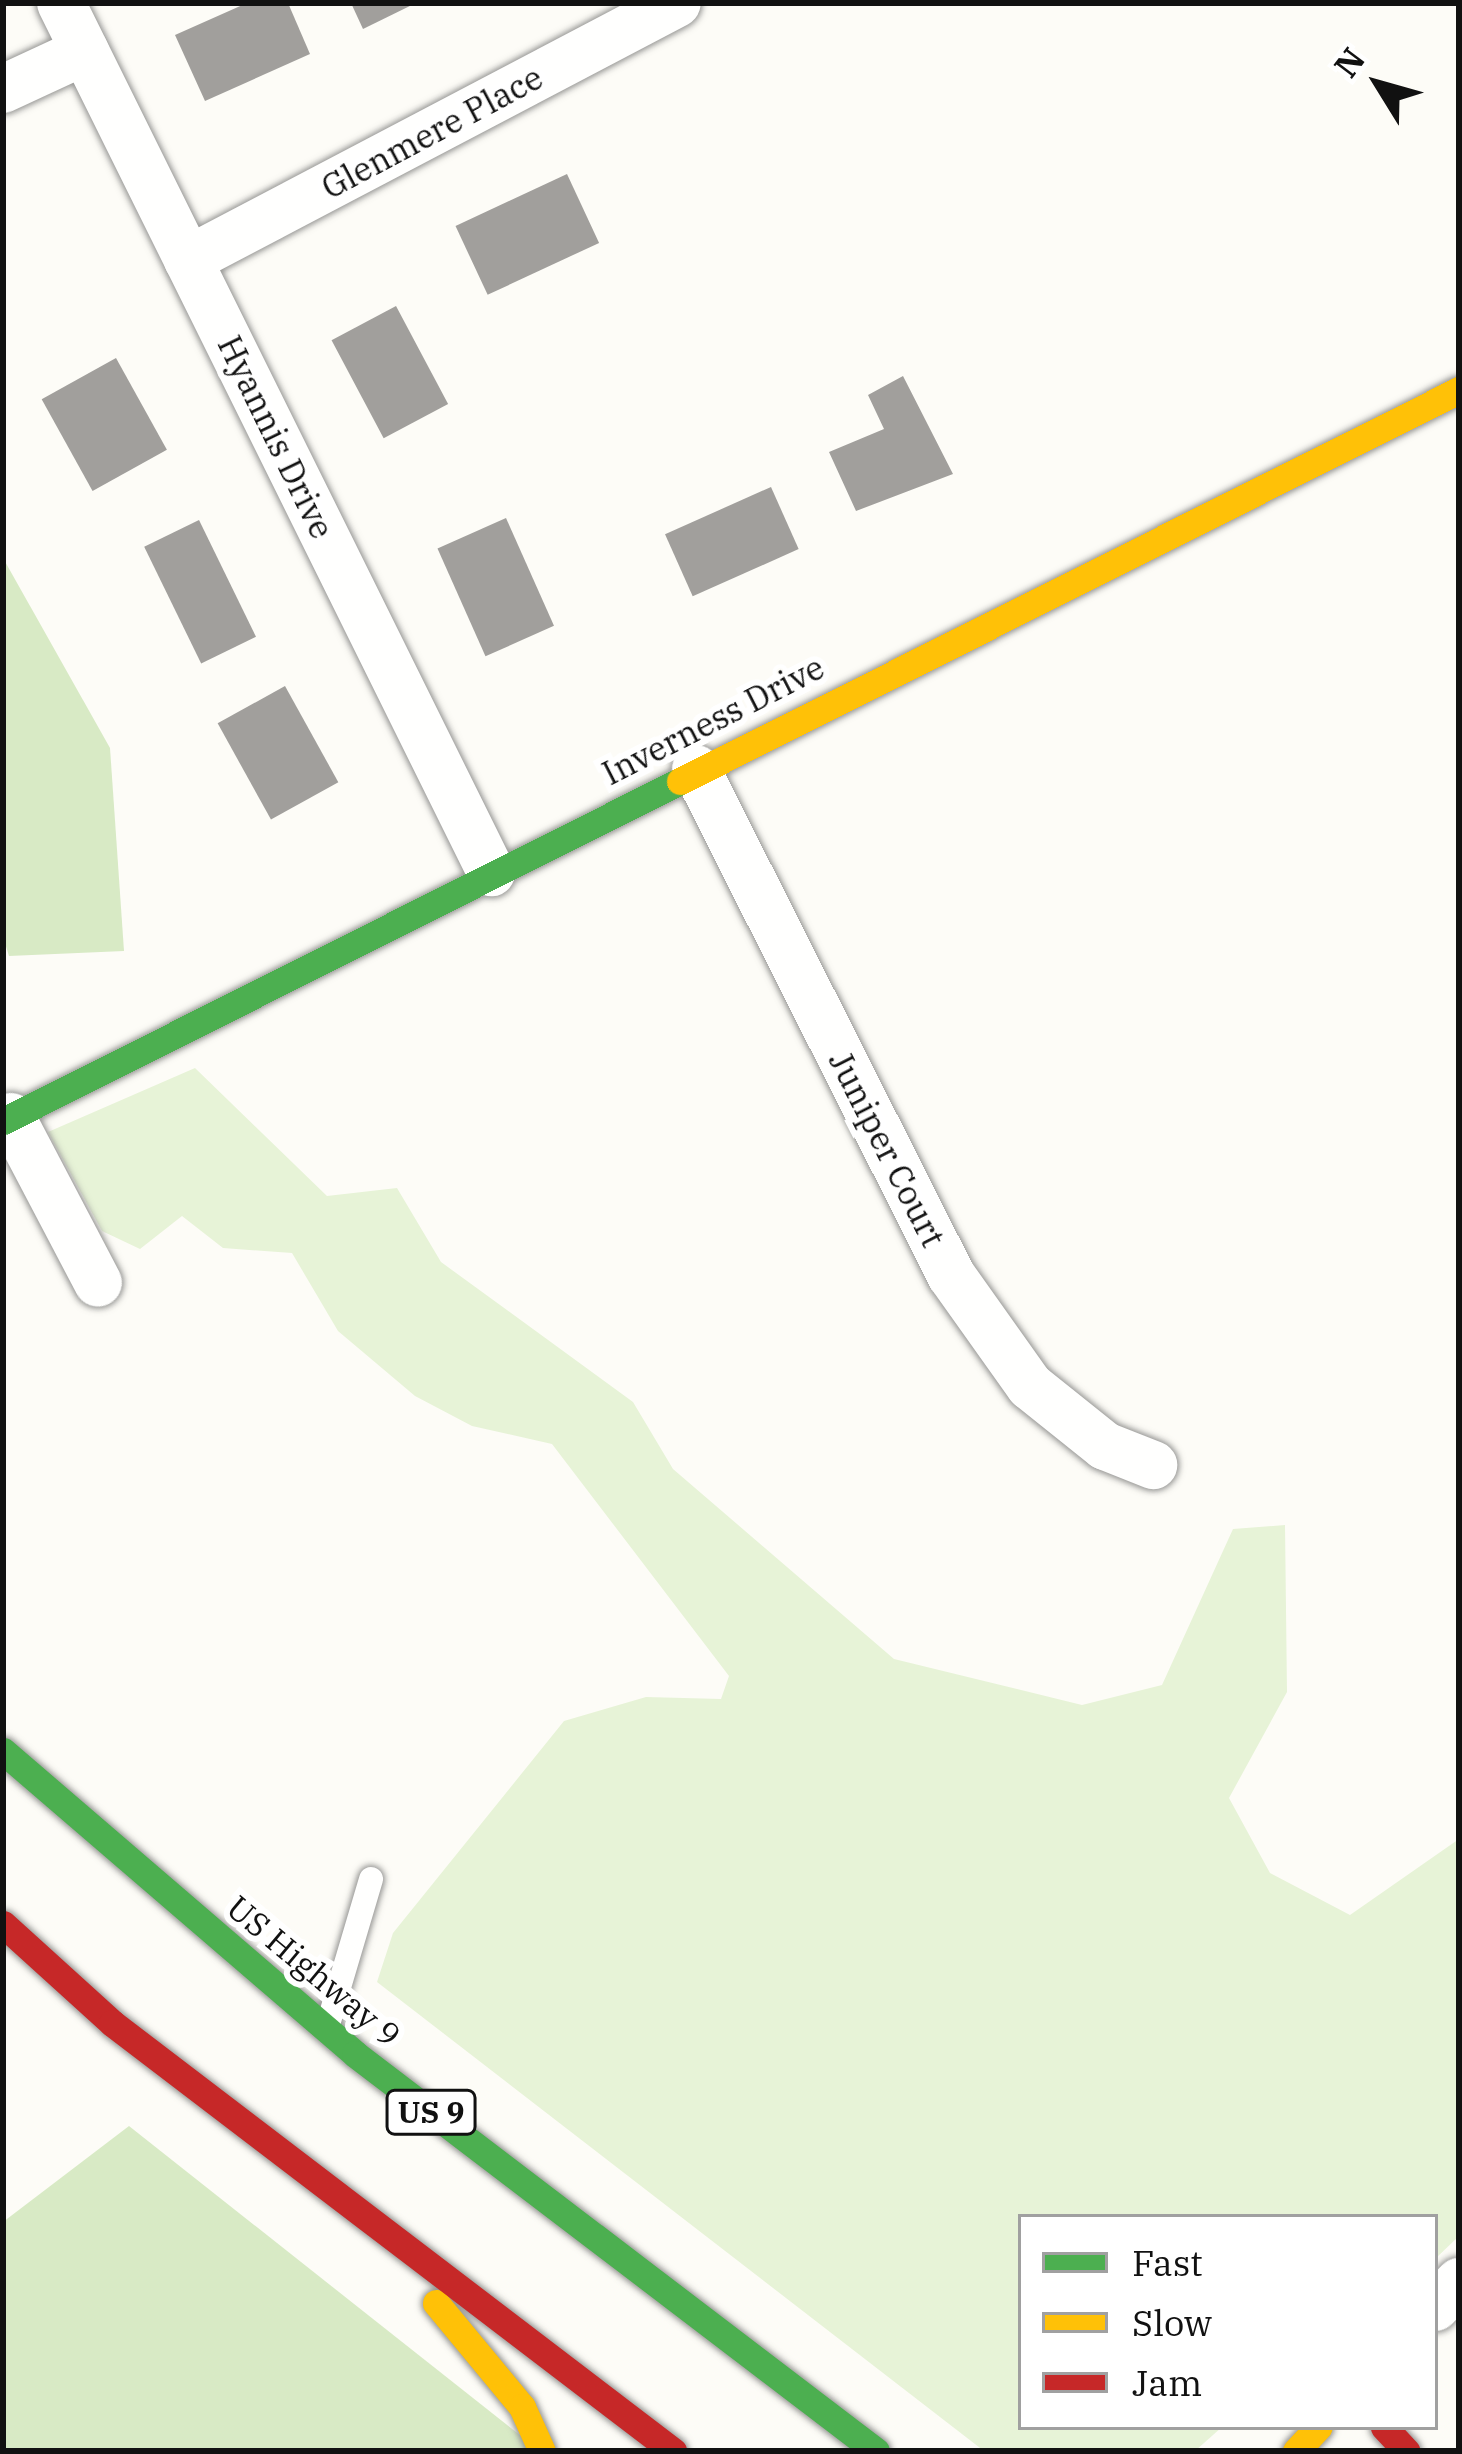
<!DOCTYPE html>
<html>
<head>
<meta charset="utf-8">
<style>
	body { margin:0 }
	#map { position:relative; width:1462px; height:2454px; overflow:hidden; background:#fdfcf7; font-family:"IBM Plex Serif",serif }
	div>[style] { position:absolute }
	.green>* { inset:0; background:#e7f3d7 }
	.forest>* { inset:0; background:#d8eac5 }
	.building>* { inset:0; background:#a19f9c; transform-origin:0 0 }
	.roads { filter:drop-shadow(0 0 3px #979795) drop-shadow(0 0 3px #979795) }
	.lane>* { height:24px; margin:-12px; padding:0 12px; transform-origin:12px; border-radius:12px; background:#fffffe }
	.street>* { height:48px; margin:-24px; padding:0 24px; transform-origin:24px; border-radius:24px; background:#fffffe }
	.fast>* { height:27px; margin:-13.5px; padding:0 13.5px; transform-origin:13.5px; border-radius:13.5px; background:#4caf50 }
	.slow>* { height:27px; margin:-13.5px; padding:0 13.5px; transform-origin:13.5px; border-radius:13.5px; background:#ffc107 }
	.jam>* { height:27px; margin:-13.5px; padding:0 13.5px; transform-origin:13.5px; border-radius:13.5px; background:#c62828 }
	span { translate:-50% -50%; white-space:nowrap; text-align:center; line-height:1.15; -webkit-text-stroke:12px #fff; paint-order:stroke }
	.shield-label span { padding:3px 9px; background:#fff; border:3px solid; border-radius:9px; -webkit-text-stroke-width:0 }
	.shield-label { font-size:30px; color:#111; font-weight:700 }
	.street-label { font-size:33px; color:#111 }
	.frame { position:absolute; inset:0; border:6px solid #111; pointer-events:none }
	.legend { position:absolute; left:1018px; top:2214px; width:420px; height:216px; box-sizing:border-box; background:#fff; border:3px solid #a0a0a0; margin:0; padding:15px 21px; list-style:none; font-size:36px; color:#111 }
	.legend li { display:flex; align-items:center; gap:24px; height:60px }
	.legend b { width:60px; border:3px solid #a0a0a0 }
	.north { position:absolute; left:1318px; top:24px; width:120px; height:120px; -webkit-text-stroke:9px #fff; paint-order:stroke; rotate:307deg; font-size:33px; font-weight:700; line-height:48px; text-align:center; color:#111 }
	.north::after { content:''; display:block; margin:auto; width:42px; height:54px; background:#111; clip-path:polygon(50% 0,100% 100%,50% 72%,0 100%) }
</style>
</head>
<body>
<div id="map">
	<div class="green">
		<i style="clip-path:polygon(195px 1068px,327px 1196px,397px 1188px,441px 1262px,633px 1402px,673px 1469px,894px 1659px,1082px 1705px,1162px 1685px,1233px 1529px,1285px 1525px,1287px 1692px,1229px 1798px,1270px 1873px,1350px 1915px,1459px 1839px,1459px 2236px,1435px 2259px,1435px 2217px,1021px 2217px,1021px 2427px,1222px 2427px,1195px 2451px,984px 2451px,377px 1982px,393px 1933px,564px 1721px,646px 1697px,721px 1699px,729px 1676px,552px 1444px,472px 1426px,415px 1396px,338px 1331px,292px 1253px,223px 1248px,182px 1216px,140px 1249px,102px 1231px,48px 1132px)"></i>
	</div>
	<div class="forest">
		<i style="clip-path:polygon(3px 558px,110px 748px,124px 951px,9px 956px,3px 937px)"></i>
		<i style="clip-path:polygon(129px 2126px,540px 2451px,3px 2451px,3px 2222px)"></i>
	</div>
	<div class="building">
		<i style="clip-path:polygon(247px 3px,288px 3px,310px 54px,205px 101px,175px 35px)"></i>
		<i style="clip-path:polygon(351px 3px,416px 3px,363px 29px)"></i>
		<i style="left:567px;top:174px;width:76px;height:123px;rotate:65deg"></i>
		<i style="left:396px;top:306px;width:111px;height:73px;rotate:62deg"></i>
		<i style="left:116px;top:358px;width:105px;height:85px;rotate:61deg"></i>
		<i style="clip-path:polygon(903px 376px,953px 474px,856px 511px,829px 452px,884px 429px,868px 395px)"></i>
		<i style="left:771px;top:487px;width:68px;height:116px;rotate:66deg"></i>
		<i style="left:506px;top:518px;width:118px;height:75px;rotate:66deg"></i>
		<i style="left:199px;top:520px;width:130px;height:61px;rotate:64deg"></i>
		<i style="left:285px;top:686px;width:110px;height:77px;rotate:61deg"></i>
	</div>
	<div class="roads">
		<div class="lane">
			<i style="left:329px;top:2021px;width:148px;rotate:-73.5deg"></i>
		</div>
		<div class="street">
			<i style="left:61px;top:3px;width:970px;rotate:63.67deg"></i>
			<i style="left:3px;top:89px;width:90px;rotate:-24.9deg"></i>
			<i style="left:188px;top:260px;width:552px;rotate:-27.72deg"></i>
			<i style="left:696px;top:769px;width:567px;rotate:63.25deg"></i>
			<i style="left:951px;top:1275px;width:136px;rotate:54.6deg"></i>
			<i style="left:1030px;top:1386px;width:96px;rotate:38.7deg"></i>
			<i style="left:1105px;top:1446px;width:52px;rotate:21.6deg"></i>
			<i style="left:11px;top:1117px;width:187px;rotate:62.3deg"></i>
			<i style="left:1435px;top:2307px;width:35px;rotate:-46deg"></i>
		</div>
		<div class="fast">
			<i style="left:3px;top:1121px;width:758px;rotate:-26.67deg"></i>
			<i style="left:3px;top:1751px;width:464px;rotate:40.7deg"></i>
			<i style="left:355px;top:2054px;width:655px;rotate:37.31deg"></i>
		</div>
		<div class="slow">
			<i style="left:680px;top:781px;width:872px;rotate:-26.65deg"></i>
			<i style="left:436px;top:2303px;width:135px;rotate:50.4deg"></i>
			<i style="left:522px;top:2407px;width:48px;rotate:65.6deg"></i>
			<i style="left:1296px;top:2451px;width:33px;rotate:-47deg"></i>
		</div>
		<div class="jam">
			<i style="left:3px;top:1924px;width:147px;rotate:42.2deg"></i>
			<i style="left:112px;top:2023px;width:706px;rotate:37.34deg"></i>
			<i style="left:1384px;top:2427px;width:33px;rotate:47deg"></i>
		</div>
	</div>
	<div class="shield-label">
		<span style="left:431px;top:2112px">US 9</span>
	</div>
	<div class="street-label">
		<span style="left:432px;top:132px;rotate:-28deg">Glenmere Place</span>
		<span style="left:276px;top:437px;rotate:64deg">Hyannis Drive</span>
		<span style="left:713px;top:720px;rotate:-27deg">Inverness Drive</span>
		<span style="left:887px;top:1149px;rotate:63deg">Juniper Court</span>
		<span style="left:314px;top:1971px;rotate:40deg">US Highway 9</span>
	</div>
	<div class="frame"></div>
	<ul class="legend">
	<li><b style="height:15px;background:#4caf50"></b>Fast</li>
	<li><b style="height:15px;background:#ffc107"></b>Slow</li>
	<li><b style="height:15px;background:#c62828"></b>Jam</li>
	</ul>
	<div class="north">N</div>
</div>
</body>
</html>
